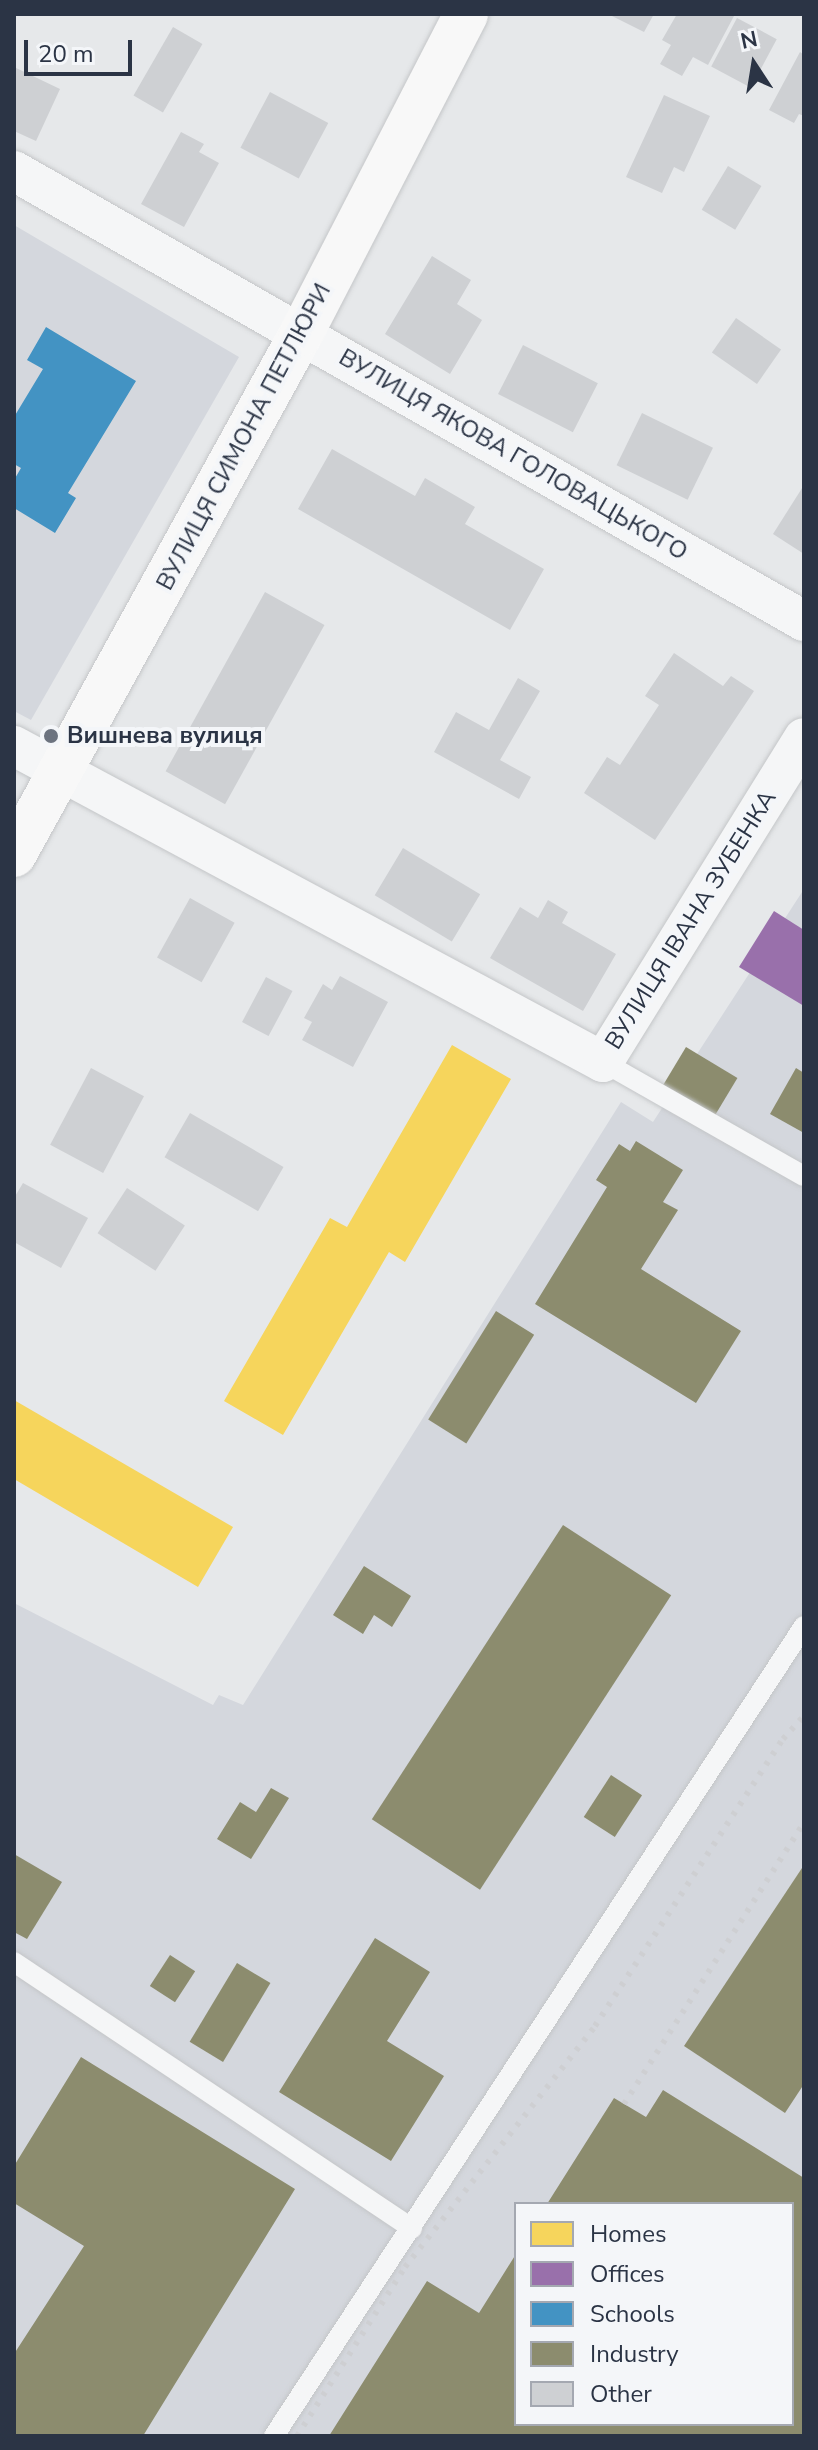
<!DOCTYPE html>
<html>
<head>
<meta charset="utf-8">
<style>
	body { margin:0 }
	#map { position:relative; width:818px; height:2450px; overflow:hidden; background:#e6e8ea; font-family:"Nunito Sans",sans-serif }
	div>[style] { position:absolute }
	.built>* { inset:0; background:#d4d7dd }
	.homes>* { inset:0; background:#f6d55c }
	.offices>* { inset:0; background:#9970ab }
	.schools>* { inset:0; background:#4393c3 }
	.industry>* { inset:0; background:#8c8c6e; transform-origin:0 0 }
	.building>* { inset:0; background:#ced0d3; transform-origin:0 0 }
	.roads { filter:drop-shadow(0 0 2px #c4c6c8) drop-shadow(0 0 2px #c4c6c8) }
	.lane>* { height:20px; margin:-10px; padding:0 10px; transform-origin:10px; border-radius:10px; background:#f5f6f7 }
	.street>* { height:40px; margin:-20px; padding:0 20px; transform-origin:20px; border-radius:20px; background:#f5f6f7 }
	.secondary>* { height:44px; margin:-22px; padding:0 22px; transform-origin:22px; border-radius:22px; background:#f8f8f8 }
	.rail>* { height:6px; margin-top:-3px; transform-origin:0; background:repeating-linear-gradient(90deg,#cecfd2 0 4px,transparent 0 12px) }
	.dots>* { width:22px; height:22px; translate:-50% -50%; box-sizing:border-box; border:4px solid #f4f6f9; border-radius:50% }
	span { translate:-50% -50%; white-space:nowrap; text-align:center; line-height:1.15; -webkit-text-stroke:8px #f4f6f9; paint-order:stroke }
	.street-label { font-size:24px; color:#2b3445 }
	.poi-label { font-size:24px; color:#2b3445; font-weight:700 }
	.left { translate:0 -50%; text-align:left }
	.frame { position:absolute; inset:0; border:16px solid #2b3445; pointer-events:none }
	.legend { position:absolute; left:514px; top:2202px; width:280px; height:224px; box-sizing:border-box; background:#f4f6f9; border:2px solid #a4a8b1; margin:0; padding:10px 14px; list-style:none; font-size:24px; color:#2b3445 }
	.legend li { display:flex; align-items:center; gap:16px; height:40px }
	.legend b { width:40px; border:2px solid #a4a8b1 }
	.north { position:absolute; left:714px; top:24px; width:80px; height:80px; -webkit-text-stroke:6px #f4f6f9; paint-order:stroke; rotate:348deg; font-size:22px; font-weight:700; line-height:32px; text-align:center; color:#2b3445 }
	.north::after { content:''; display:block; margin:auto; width:28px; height:36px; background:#2b3445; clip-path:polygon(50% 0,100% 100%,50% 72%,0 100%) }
	.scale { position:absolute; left:24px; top:40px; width:108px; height:36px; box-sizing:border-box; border:4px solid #2b3445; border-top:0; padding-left:10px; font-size:24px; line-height:28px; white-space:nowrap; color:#2b3445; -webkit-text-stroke:6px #f4f6f9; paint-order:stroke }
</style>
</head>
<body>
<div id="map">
	<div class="built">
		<i style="clip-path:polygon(14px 225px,239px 357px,31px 720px,14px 711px)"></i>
		<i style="clip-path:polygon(evenodd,804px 889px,804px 2436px,14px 2436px,14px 1603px,213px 1705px,219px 1695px,243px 1705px,621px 1102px,653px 1122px,804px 889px,516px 2204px,792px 2204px,792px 2424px,516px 2424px,516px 2204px)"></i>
	</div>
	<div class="homes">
		<i style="clip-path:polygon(452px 1045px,511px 1079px,405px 1262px,389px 1252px,283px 1435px,224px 1401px,330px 1218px,347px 1227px)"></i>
		<i style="clip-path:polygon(14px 1400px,233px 1527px,198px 1587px,14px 1479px)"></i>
	</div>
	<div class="offices">
		<i style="clip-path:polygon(774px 911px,804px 930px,804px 1006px,739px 967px)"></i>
	</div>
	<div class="schools">
		<i style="clip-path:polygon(46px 327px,136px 381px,68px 493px,76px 498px,55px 533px,14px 508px,14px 480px,21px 468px,14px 464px,14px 417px,43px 369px,27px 360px)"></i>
	</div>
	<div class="industry">
		<i style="left:686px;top:1047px;width:60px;height:49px;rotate:31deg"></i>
		<i style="clip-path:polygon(796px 1068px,804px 1073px,804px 1133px,770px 1114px)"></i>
		<i style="clip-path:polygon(636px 1141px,683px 1170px,663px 1202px,678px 1210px,641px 1269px,741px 1331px,696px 1403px,535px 1304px,607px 1187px,596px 1180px,619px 1144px,630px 1151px)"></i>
		<i style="left:496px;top:1311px;width:45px;height:128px;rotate:32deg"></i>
		<i style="left:563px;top:1525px;width:129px;height:351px;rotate:33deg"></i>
		<i style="clip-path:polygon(364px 1566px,411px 1596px,392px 1627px,374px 1615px,363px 1634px,333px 1615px)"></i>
		<i style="left:611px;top:1775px;width:37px;height:50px;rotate:33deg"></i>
		<i style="clip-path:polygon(271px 1788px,289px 1798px,251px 1859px,217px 1839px,240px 1802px,256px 1812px)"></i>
		<i style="clip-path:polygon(14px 1854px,62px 1882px,27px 1939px,14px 1932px)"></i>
		<i style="clip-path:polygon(804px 1865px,804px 2084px,785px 2113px,684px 2046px)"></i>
		<i style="clip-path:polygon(375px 1938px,430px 1972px,387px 2041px,444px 2076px,391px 2161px,279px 2092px)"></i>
		<i style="left:170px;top:1955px;width:30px;height:37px;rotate:33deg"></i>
		<i style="left:237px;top:1963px;width:39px;height:92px;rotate:31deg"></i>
		<i style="clip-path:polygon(81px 2057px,295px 2189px,143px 2436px,14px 2436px,14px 2354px,84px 2246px,14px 2203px,14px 2166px)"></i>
		<i style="clip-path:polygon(663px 2090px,804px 2178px,804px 2436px,329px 2436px,427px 2281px,479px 2313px,516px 2254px,516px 2424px,792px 2424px,792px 2204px,547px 2204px,614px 2098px,646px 2117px)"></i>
	</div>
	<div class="building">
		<i style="clip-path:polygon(608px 14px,654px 14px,644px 32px)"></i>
		<i style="clip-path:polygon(677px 14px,734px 16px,708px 65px,693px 57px,682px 76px,660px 64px,671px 45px,662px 40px)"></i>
		<i style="left:737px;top:18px;width:45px;height:55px;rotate:28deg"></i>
		<i style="left:173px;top:27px;width:34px;height:79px;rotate:30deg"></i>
		<i style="clip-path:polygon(800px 52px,804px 55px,804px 116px,799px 114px,794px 123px,769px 110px)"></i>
		<i style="clip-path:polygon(14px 67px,60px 89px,36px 141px,14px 131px)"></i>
		<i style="left:270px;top:92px;width:66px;height:63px;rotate:28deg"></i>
		<i style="clip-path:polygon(664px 95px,710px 116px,684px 172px,674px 167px,662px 193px,626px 177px)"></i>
		<i style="clip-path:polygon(181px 132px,204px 144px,199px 152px,219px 163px,184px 227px,141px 204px)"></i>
		<i style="left:728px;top:166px;width:39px;height:51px;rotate:31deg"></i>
		<i style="clip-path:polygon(432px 256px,471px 280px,457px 304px,482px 320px,450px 374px,385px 334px)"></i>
		<i style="left:736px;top:318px;width:55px;height:42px;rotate:35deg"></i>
		<i style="left:523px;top:345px;width:84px;height:55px;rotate:27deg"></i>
		<i style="left:642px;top:413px;width:79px;height:58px;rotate:26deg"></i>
		<i style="clip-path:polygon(332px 449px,415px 496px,425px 478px,475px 507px,465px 524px,544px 569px,510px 630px,298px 509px)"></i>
		<i style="clip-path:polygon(804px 485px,804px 554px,773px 534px)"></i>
		<i style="left:265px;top:592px;width:68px;height:205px;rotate:29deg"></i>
		<i style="clip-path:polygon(674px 653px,723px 686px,731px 676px,754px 691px,655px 840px,584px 793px,607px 757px,620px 765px,659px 705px,645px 696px)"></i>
		<i style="clip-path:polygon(518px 678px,540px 691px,500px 760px,531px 777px,519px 799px,434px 752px,456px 712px,489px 730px)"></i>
		<i style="left:403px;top:848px;width:90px;height:55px;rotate:31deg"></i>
		<i style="left:190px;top:898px;width:51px;height:68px;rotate:29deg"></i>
		<i style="clip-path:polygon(548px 900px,568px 912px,562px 923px,616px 954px,583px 1011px,490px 958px,520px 907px,538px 918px)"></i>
		<i style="clip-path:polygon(340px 976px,388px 1002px,353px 1067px,302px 1040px,312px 1022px,304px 1018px,323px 984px,332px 990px)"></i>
		<i style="left:266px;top:977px;width:30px;height:51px;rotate:28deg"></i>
		<i style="left:91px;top:1068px;width:60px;height:87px;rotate:28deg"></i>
		<i style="left:190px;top:1113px;width:108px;height:51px;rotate:30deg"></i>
		<i style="clip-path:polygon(23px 1183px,88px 1218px,61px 1268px,14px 1242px,14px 1198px)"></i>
		<i style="left:127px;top:1188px;width:69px;height:54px;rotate:33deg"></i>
	</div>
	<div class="roads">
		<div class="lane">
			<i style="left:603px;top:1062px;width:231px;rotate:29.6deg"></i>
			<i style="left:14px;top:1962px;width:479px;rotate:33.8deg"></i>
			<i style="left:274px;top:2436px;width:968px;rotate:-56.8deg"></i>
		</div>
		<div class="street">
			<i style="left:14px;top:171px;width:909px;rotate:29.67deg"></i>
			<i style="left:14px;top:746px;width:668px;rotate:28.21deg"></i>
			<i style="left:603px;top:1062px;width:381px;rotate:-58.2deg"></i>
		</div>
		<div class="secondary">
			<i style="left:14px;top:855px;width:595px;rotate:-61.15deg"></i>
			<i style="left:301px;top:334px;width:360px;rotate:-62.7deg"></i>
		</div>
	</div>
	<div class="rail">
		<i style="left:624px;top:2104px;width:334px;rotate:-57.4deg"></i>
		<i style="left:297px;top:2436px;width:201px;rotate:-57.4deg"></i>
		<i style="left:405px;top:2267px;width:307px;rotate:-51.7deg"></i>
		<i style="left:595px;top:2026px;width:343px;rotate:-56.8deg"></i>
		<i style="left:783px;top:1739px;width:31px;rotate:-48deg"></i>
	</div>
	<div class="dots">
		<i style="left:51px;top:736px;background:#6c737f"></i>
	</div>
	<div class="street-label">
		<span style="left:244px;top:437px;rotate:-62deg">ВУЛИЦЯ СИМОНА ПЕТЛЮРИ</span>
		<span style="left:513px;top:455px;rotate:30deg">ВУЛИЦЯ ЯКОВА ГОЛОВАЦЬКОГО</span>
		<span style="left:691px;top:920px;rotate:-58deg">ВУЛИЦЯ ІВАНА ЗУБЕНКА</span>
	</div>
	<div class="poi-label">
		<span class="left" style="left:67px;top:736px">Вишнева вулиця</span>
	</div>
	<div class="frame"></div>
	<ul class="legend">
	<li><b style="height:22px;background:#f6d55c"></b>Homes</li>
	<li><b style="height:22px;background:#9970ab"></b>Offices</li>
	<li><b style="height:22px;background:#4393c3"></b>Schools</li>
	<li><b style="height:22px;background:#8c8c6e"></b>Industry</li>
	<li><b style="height:22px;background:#ced0d3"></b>Other</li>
	</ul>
	<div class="north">N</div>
	<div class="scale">20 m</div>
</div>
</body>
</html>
